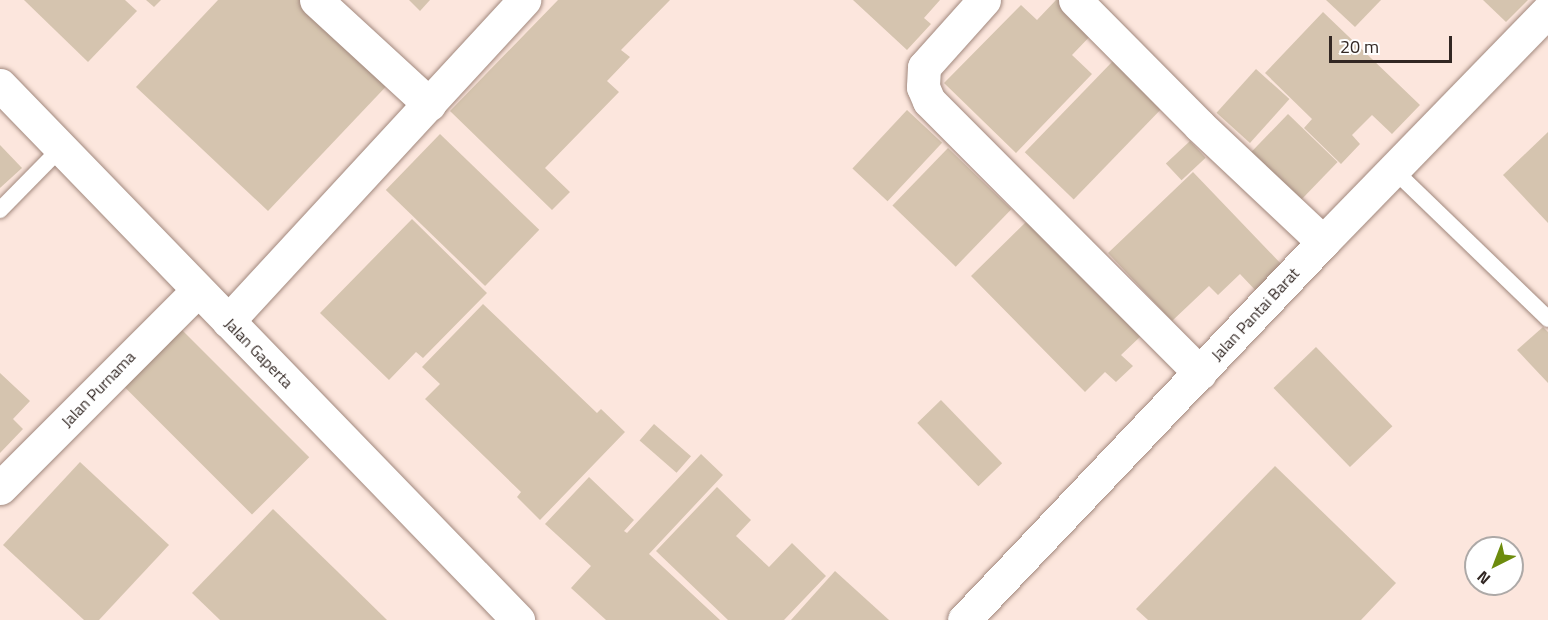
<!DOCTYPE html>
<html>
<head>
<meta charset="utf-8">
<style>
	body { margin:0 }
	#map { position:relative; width:1548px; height:620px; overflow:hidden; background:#fce6dd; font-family:"Titillium Web",sans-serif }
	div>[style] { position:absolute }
	.building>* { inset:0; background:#d5c4af; transform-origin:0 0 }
	.roads { filter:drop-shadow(0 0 2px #a1887d) drop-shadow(0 0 2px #a1887d) }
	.lane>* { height:16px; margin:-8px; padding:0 8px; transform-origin:8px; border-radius:8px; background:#fff }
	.street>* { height:33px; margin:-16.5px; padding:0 16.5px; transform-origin:16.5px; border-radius:16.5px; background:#fff }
	.secondary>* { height:33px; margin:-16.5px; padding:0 16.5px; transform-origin:16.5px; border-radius:16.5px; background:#fff }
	span { translate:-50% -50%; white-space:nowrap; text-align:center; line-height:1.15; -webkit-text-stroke:5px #fff; paint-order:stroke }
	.street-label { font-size:16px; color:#322723 }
	.north { position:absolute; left:1464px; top:536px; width:60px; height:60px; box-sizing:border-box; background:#fff; border:2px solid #ada9a7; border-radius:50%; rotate:222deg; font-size:16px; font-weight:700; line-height:24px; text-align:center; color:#322723 }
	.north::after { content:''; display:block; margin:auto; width:21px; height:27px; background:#6d8c0d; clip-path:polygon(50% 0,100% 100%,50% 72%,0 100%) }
	.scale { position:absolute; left:1329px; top:36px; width:123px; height:27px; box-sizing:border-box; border:3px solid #322723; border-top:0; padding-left:8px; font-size:18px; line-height:21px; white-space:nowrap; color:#322723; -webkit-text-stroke:4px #fff; paint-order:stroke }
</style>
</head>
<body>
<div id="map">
	<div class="building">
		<i style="clip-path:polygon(24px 0,125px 0,137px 11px,88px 62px)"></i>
		<i style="clip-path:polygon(146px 0,161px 0,154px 7px)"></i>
		<i style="clip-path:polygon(218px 0,313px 0,395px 77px,268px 211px,136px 87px)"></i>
		<i style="clip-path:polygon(409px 0,430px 0,420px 11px)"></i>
		<i style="clip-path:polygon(558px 0,670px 0,621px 50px,630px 57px,607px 81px,619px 92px,545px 168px,570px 192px,552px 210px,450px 111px)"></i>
		<i style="clip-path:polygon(853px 0,940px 0,924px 18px,931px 24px,907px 50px)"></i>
		<i style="clip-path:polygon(1056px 0,1064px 0,1095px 31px,1072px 55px,1092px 74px,1016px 153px,944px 83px,1021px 5px,1037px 20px)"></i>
		<i style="clip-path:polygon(1326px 0,1381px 0,1355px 27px)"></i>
		<i style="clip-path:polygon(1483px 0,1528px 0,1506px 22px)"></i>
		<i style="clip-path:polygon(1323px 12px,1420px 105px,1392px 134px,1372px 115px,1352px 135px,1360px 144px,1341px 164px,1304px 128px,1312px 119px,1265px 73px)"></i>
		<i style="left:1113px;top:61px;width:68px;height:127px;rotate:44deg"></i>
		<i style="left:1256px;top:69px;width:45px;height:59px;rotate:42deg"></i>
		<i style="left:907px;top:110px;width:48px;height:80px;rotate:43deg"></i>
		<i style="left:1288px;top:114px;width:69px;height:58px;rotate:44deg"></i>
		<i style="clip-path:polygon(1548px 132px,1548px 223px,1503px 175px)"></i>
		<i style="left:440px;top:134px;width:138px;height:78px;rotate:44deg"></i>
		<i style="left:1190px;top:141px;width:23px;height:33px;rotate:47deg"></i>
		<i style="clip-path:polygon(0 145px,22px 168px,0 188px)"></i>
		<i style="left:948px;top:148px;width:88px;height:80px;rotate:44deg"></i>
		<i style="clip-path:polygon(1193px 172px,1285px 268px,1258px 293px,1240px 274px,1218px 295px,1209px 286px,1172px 321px,1108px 253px)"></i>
		<i style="clip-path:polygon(412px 219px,487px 293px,423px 358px,416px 352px,389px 380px,320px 313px)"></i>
		<i style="clip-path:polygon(1028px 220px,1142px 335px,1121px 355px,1133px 366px,1116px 382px,1105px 372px,1085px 392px,971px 276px)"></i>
		<i style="clip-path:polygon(483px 304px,597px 413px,601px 409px,625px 432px,540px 520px,517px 497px,521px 492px,425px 399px,440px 384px,422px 367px)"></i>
		<i style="clip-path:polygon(1543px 327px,1548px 332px,1548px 383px,1517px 350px)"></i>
		<i style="left:182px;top:330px;width:180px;height:81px;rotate:45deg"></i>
		<i style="left:1316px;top:347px;width:110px;height:59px;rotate:46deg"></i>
		<i style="clip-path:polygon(0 373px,30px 401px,13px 419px,23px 429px,0 453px)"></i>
		<i style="left:941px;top:400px;width:88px;height:33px;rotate:46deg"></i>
		<i style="left:654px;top:424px;width:49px;height:22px;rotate:41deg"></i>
		<i style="clip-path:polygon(701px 454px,723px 475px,649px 554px,720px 620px,606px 620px,571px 588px,591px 566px,545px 524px,589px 477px,634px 520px,624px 531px,627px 533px)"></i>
		<i style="clip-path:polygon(80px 462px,169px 545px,99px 620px,84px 620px,3px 545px)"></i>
		<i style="clip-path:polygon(1275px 466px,1396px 583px,1361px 620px,1148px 620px,1136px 609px)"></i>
		<i style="clip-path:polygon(717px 487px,751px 520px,736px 536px,769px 567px,792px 543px,826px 576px,784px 620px,728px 620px,656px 551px)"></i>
		<i style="clip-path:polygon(273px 509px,338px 572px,387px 620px,220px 620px,192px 593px)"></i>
		<i style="clip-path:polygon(835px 571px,889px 620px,791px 620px)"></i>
	</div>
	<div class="roads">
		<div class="lane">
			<i style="left:1395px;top:171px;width:213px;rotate:44deg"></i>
			<i style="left:0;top:210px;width:87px;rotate:-45.5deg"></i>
		</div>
		<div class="street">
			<i style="left:316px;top:0;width:154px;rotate:42.6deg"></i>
			<i style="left:984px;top:0;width:90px;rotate:131.8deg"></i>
			<i style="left:924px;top:67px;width:20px;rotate:93deg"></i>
			<i style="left:923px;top:87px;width:15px;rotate:67deg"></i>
			<i style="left:929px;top:101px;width:384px;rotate:45.1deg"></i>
			<i style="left:1075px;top:0;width:177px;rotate:45.2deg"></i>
			<i style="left:1200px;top:126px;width:169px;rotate:43.3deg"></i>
			<i style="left:228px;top:321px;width:437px;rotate:-47.3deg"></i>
			<i style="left:0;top:488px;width:279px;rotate:-45deg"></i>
			<i style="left:964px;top:620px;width:521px;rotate:-46.48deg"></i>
			<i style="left:1323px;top:242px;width:322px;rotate:-45.8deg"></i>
		</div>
		<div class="secondary">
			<i style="left:0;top:85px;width:745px;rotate:45.92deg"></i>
		</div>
	</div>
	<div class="street-label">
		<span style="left:1255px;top:314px;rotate:-47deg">Jalan Pantai Barat</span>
		<span style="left:259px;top:353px;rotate:46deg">Jalan Gaperta</span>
		<span style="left:98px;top:389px;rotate:-46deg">Jalan Purnama</span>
	</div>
	<div class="north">N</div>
	<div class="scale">20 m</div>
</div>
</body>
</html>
